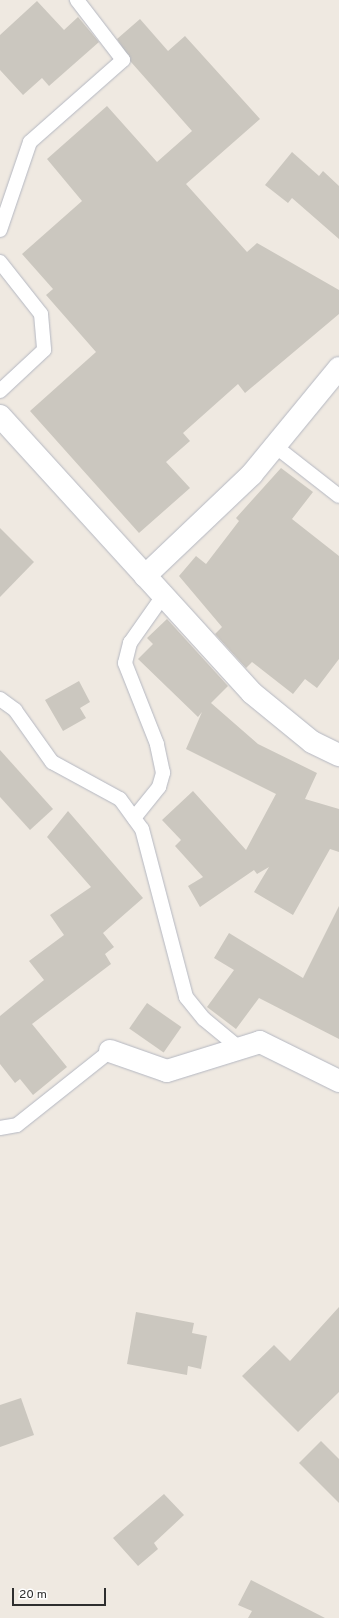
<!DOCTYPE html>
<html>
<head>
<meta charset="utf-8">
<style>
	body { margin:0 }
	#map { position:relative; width:339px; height:1618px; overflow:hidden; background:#efe9e1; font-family:Overpass,sans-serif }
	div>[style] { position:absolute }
	.building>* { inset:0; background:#cbc7bf; transform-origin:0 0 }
	.roads { filter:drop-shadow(0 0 1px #b4b7c1) drop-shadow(0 0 1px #b4b7c1) }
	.lane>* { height:14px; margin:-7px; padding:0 7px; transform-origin:7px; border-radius:7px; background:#fff }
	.street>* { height:22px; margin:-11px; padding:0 11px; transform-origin:11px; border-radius:11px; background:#fff }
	span { translate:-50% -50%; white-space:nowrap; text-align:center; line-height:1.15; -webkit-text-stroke:3px #fff; paint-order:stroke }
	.scale { position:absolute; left:12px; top:1588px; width:94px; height:18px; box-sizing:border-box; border:2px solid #2e2e2e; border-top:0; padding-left:5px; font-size:12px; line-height:14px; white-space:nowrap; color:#2e2e2e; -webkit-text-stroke:3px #fff; paint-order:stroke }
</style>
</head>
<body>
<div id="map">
	<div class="building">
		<i style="clip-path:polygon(37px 1px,64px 30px,78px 17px,99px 42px,49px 86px,42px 78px,23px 95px,0 70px,0 35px)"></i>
		<i style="clip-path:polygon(140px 19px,168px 51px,185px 36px,260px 119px,186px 184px,247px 252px,257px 243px,339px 290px,339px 314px,245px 393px,238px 384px,183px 433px,190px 441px,166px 462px,190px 488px,139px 533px,30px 411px,96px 352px,46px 295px,53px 289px,22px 254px,82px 201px,47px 159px,107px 106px,157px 162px,192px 131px,131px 62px,117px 39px)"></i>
		<i style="clip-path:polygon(292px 152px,319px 176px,323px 171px,339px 186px,339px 239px,292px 198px,288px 203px,265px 185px)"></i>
		<i style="clip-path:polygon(281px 468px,313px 492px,292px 519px,339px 556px,339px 659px,317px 688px,305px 679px,293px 694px,252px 662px,246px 668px,215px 634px,222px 627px,179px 576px,196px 556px,206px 564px,239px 521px,236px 518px)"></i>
		<i style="clip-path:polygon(0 528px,34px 562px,0 597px)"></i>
		<i style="clip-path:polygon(167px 619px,228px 686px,211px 703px,258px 744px,317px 773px,305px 799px,339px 809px,339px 852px,330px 849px,293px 915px,254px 892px,269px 867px,257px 874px,254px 870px,200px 907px,188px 886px,203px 877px,175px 846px,181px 840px,162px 820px,193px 791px,246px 850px,276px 794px,186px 749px,202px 712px,198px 717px,138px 659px,153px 644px,147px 638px)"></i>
		<i style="clip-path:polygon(79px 681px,90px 702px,80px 708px,86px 718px,63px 731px,45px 700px)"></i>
		<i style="clip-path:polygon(0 750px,53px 809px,30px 830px,0 797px)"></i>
		<i style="clip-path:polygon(68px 811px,143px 898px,103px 933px,114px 947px,105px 954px,111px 964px,32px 1024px,67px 1067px,33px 1095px,20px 1079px,15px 1083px,0 1064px,0 1016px,44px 980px,29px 961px,64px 935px,50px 915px,91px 887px,47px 837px)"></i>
		<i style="clip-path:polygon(339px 906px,339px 1039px,259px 998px,236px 1029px,207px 1007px,234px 970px,214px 958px,229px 933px,303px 978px)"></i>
		<i style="left:147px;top:1003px;width:42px;height:31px;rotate:35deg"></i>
		<i style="clip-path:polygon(339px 1307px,339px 1392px,298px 1432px,242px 1376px,274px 1345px,290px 1361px)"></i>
		<i style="clip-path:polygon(136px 1312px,194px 1323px,192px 1333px,207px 1336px,201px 1369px,188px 1366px,187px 1375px,127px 1364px)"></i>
		<i style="clip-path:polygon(21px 1398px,34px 1435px,0 1447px,0 1405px)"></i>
		<i style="clip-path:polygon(321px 1441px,339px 1459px,339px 1503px,299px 1463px)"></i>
		<i style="clip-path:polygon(164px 1494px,184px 1515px,154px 1543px,158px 1549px,138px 1566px,113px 1538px)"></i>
		<i style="clip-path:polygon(251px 1580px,325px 1618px,248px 1618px,252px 1611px,238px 1605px)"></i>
	</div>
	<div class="roads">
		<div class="lane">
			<i style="left:0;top:230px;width:93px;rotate:-71.2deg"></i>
			<i style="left:30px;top:142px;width:124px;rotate:-41.4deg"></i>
			<i style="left:123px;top:60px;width:76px;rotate:-127.5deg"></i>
			<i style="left:0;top:262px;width:66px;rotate:51.7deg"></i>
			<i style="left:41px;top:314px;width:36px;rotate:85deg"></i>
			<i style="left:44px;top:350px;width:60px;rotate:137deg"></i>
			<i style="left:275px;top:446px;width:81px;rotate:38deg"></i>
			<i style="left:0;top:699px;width:19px;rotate:36deg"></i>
			<i style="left:15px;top:710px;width:64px;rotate:54.6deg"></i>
			<i style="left:52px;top:762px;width:77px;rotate:28.6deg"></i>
			<i style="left:120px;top:799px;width:37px;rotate:54deg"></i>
			<i style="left:142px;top:829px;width:174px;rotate:75.3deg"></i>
			<i style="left:186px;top:997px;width:28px;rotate:51deg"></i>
			<i style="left:204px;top:1019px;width:45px;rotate:39.6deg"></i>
			<i style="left:134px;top:818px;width:40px;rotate:-51deg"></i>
			<i style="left:159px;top:787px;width:15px;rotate:-74deg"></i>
			<i style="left:163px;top:773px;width:30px;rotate:-102deg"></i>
			<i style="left:157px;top:744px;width:87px;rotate:-111.6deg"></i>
			<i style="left:125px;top:663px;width:21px;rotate:-76deg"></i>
			<i style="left:130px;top:643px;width:57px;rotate:-54.9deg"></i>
			<i style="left:0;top:1128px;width:17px;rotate:-10deg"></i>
			<i style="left:17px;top:1125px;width:119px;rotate:-38.5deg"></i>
		</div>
		<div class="street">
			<i style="left:0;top:416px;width:374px;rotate:47.7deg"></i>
			<i style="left:252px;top:693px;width:77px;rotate:39.2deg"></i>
			<i style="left:312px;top:742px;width:30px;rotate:26deg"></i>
			<i style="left:145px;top:576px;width:148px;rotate:-43.6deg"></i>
			<i style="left:252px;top:474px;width:137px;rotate:-50.6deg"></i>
			<i style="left:110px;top:1051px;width:60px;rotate:19.3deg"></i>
			<i style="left:167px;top:1071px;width:97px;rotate:-17.3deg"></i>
			<i style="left:260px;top:1042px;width:88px;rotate:26.3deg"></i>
		</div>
	</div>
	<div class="scale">20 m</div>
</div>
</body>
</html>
